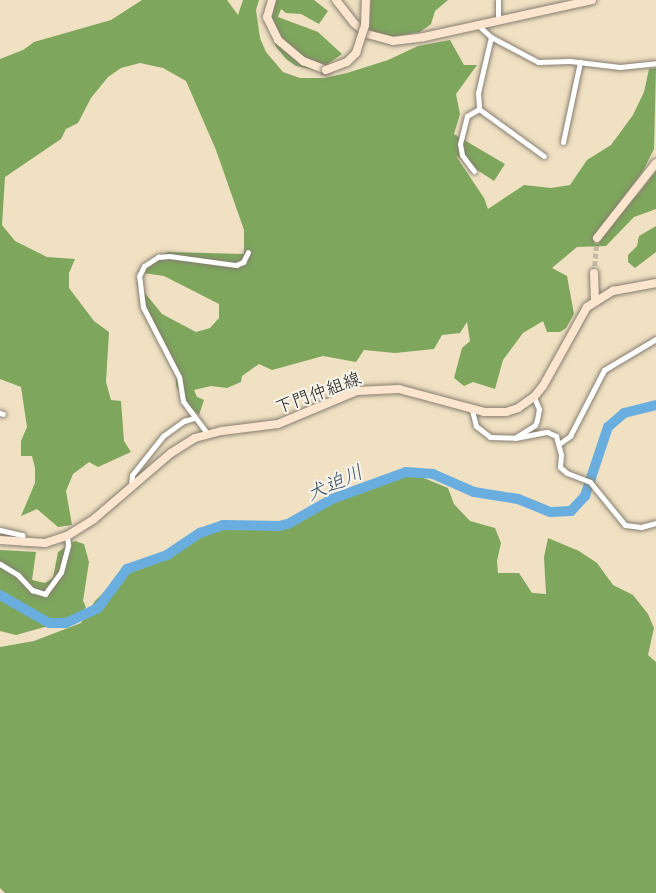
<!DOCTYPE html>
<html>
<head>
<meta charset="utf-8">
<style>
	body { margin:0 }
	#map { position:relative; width:656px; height:893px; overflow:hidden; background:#f0e1c3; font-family:Delius,"Klee One",sans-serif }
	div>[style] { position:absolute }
	.forest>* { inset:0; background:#7ea65d }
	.river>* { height:10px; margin:-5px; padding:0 5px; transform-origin:5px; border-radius:5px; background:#6aaee0 }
	.street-tunnel>* { height:5px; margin-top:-2.5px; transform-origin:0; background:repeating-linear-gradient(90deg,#c6baa2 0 5px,transparent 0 7.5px) }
	.roads { filter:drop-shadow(0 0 2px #867e70) drop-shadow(0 0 2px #867e70) }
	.street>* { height:5px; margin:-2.5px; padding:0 2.5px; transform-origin:2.5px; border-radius:2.5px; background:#fff }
	.secondary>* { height:8px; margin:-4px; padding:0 4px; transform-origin:4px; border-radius:4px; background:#fce5cf }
	.bridges { filter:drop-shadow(0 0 2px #867e70) drop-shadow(0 0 2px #867e70) }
	.secondary-bridge>* { height:8px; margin:-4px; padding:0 4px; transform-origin:4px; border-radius:4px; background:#fce5cf }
	span { translate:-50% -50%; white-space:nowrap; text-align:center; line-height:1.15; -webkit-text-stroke:4.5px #f7f3e8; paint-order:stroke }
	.street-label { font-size:18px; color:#1c1c1c }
	.water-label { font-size:20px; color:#3b566a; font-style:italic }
</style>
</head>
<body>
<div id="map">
	<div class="forest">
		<i style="clip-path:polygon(142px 0,227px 0,238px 15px,243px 0,259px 0,256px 10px,260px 38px,266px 52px,283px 72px,300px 78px,324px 78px,347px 73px,388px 60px,418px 46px,450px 40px,464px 65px,477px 65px,456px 94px,460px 114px,454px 134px,505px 164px,494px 181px,456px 156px,484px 198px,488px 209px,524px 185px,551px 188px,570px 185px,587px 160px,611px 145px,633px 115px,644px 92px,649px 69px,656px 68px,654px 149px,643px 171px,594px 237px,638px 194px,656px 171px,656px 209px,634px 217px,606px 246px,577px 247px,552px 268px,567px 276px,574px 314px,566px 328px,560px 332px,547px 332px,543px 321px,523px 333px,503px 360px,495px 389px,473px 382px,464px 386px,454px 378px,462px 348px,470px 341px,467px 322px,460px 333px,442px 335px,434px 349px,395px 353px,364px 350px,356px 362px,323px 356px,272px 370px,259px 364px,242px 376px,241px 382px,227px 388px,211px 386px,194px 390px,197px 397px,204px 400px,199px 415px,186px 404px,176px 386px,176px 377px,136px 282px,162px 314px,196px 332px,210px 328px,219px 318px,219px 304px,164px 276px,137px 272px,149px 261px,168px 252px,244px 254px,244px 230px,216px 150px,186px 81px,163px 68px,140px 63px,121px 68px,108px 77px,91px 98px,78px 123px,66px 129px,61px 139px,5px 177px,2px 225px,15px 241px,47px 257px,75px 259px,69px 273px,69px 288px,94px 321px,109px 332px,106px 382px,111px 400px,121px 401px,124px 441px,131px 452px,98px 467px,89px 462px,73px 474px,66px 491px,72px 525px,58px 527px,37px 509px,21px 516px,35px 483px,35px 468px,32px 456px,21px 456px,21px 441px,27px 427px,21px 387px,0 379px,0 59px,23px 50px,34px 42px,111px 20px)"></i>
		<i style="clip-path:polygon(275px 0,314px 0,328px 11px,319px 24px,301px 14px,286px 13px,281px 9px,278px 17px,318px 32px,342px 54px,325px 66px,310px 69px,296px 66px,286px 59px,276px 47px,269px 28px,272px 5px)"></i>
		<i style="clip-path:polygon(371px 0,448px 0,435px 11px,431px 24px,420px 32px,391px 37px,369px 32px)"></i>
		<i style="clip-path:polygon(656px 226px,656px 252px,635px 268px,628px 262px,628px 255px,637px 246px,639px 236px)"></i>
		<i style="clip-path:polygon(397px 473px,419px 476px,448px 488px,454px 504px,470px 521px,495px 528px,501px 543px,497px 561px,498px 573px,519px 573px,532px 593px,546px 594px,544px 557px,548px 538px,579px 551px,597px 563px,613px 585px,633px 595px,648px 614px,654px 628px,648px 655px,656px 662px,656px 893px,5px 893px,0 888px,0 647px,34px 641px,81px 623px,95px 601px,119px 577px,186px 540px,196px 532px,234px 525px,266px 529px,291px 521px,322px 500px,352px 496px,373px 480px)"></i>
		<i style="clip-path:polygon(75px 541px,84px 544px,89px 562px,83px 601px,86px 607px,77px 618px,16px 635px,0 631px,0 550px,36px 552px,32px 580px,45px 583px,53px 578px,58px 552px)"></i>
	</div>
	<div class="river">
		<i style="left:0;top:595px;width:56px;rotate:29.7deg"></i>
		<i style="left:49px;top:623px;width:17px"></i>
		<i style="left:66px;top:623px;width:35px;rotate:-25deg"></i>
		<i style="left:98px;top:608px;width:49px;rotate:-53.4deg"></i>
		<i style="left:127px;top:569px;width:42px;rotate:-19.3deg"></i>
		<i style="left:167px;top:555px;width:40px;rotate:-34deg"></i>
		<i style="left:200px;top:533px;width:24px;rotate:-19deg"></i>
		<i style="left:223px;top:525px;width:56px;rotate:1deg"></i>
		<i style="left:279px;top:526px;width:9px;rotate:-13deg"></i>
		<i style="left:288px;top:524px;width:51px;rotate:-29.6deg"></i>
		<i style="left:332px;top:499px;width:79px;rotate:-20deg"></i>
		<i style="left:406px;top:472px;width:27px;rotate:4deg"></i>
		<i style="left:433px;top:474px;width:45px;rotate:23.7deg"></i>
		<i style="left:474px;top:492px;width:45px;rotate:9deg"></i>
		<i style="left:518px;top:499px;width:35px;rotate:22deg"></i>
		<i style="left:551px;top:512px;width:20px;rotate:-3deg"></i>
		<i style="left:571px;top:511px;width:21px;rotate:-47deg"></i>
		<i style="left:585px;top:496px;width:73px;rotate:-71.6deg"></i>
		<i style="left:608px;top:427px;width:21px;rotate:-41deg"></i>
		<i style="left:624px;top:413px;width:33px;rotate:-14deg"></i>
	</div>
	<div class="street-tunnel">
		<i style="left:594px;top:273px;width:35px;rotate:-85deg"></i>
	</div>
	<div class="roads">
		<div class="street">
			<i style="left:498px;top:0;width:20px;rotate:90deg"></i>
			<i style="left:478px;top:25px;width:18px;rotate:43deg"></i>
			<i style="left:491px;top:37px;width:53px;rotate:28deg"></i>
			<i style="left:538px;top:62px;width:32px;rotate:-2deg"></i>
			<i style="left:570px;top:61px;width:50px;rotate:6.8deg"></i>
			<i style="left:620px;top:67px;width:36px;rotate:-6deg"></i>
			<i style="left:491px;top:37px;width:57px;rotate:103.1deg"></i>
			<i style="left:478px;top:93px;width:16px;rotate:86deg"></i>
			<i style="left:479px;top:109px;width:80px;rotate:35.9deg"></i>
			<i style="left:563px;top:142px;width:82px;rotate:-78deg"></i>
			<i style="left:474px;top:171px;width:20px;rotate:-127deg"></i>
			<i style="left:462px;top:155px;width:11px;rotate:-100deg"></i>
			<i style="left:460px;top:144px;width:29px;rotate:-76deg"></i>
			<i style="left:467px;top:116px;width:14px;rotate:-30deg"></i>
			<i style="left:472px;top:410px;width:16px;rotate:76deg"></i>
			<i style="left:476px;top:426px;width:18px;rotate:38deg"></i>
			<i style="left:490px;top:437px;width:25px;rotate:2deg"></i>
			<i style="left:515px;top:438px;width:33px;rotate:-11deg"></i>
			<i style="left:547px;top:432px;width:10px;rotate:24deg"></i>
			<i style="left:556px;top:436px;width:20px;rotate:75deg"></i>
			<i style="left:561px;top:455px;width:12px;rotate:95deg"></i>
			<i style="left:560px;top:467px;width:9px;rotate:41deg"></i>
			<i style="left:567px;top:473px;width:25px;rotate:21deg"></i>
			<i style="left:590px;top:482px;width:55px;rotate:50.9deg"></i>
			<i style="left:625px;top:525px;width:16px;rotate:7deg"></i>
			<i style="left:641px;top:527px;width:16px;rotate:-15deg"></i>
			<i style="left:0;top:413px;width:3px;rotate:18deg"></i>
			<i style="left:207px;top:433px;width:40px;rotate:-127deg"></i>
			<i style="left:183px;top:401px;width:24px;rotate:-99deg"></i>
			<i style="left:179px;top:377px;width:79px;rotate:-117.2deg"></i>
			<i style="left:143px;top:307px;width:31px;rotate:-97deg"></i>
			<i style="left:139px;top:276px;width:11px;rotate:-63deg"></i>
			<i style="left:144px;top:266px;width:17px;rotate:-33deg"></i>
			<i style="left:158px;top:257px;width:11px;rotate:-5deg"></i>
			<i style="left:169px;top:256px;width:68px;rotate:7.7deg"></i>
			<i style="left:236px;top:265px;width:8px;rotate:-23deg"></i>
			<i style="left:243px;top:262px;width:11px;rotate:-63deg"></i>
			<i style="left:516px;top:437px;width:22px;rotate:-32deg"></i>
			<i style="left:535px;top:425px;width:5px;rotate:-68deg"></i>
			<i style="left:537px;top:420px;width:11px;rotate:-80deg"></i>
			<i style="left:539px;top:409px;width:13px;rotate:-113deg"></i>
			<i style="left:559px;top:444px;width:14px;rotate:-36deg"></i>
			<i style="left:570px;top:436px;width:74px;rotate:-62.7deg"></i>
			<i style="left:604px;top:370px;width:61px;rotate:-30.8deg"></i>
			<i style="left:131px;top:487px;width:12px;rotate:-85deg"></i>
			<i style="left:132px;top:475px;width:50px;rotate:-51.5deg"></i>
			<i style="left:163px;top:436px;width:26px;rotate:-36deg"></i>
			<i style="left:184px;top:421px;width:10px;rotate:-17deg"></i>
			<i style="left:0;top:530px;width:23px;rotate:13deg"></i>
			<i style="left:22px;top:535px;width:8px;rotate:76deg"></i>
			<i style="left:0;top:564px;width:21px;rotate:31deg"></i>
			<i style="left:18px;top:575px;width:21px;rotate:47deg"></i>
			<i style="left:32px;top:590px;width:14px;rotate:17deg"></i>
			<i style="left:45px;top:594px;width:27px;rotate:-54deg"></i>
			<i style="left:61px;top:572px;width:28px;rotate:-75deg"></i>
			<i style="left:68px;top:545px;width:9px;rotate:-96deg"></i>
		</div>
		<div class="secondary">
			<i style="left:272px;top:0;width:18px;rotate:106deg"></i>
			<i style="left:267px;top:17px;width:25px;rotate:64deg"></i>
			<i style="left:278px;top:40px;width:33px;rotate:40deg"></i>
			<i style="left:303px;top:61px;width:25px;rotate:21deg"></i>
			<i style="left:336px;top:0;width:29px;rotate:52deg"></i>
			<i style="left:354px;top:23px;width:17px;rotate:40deg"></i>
			<i style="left:367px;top:34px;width:27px;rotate:15deg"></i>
			<i style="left:393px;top:41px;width:31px;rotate:-7deg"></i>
			<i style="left:424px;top:37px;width:172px;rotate:-12.4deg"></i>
			<i style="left:597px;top:238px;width:95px;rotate:-51.8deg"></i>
			<i style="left:594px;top:273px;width:27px;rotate:88deg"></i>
			<i style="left:0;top:540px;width:45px;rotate:3.8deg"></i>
			<i style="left:45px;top:543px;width:23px;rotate:-18deg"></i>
			<i style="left:67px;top:536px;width:32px;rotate:-32deg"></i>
			<i style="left:94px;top:519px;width:101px;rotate:-40.6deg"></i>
			<i style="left:171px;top:453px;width:28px;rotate:-32deg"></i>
			<i style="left:195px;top:438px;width:28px;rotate:-15deg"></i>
			<i style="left:222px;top:431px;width:56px;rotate:-7.1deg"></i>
			<i style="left:278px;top:424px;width:86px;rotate:-22.7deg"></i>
			<i style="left:357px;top:391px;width:42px;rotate:-2.7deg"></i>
			<i style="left:399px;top:389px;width:88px;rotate:15.1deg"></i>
			<i style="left:484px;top:412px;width:22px"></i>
			<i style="left:506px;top:412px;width:13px;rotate:-18deg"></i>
			<i style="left:518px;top:408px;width:19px;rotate:-35deg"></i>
			<i style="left:534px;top:397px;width:14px;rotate:-51deg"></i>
			<i style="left:543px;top:386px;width:90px;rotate:-60.9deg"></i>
			<i style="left:587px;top:307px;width:31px;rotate:-32deg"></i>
			<i style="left:613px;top:291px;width:44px;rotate:-10.5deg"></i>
		</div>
	</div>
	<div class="bridges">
		<div class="secondary-bridge">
			<i style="left:326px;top:70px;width:22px;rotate:-21deg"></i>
			<i style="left:347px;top:62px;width:13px;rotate:-45deg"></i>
			<i style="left:356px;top:53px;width:29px;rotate:-72deg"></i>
			<i style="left:365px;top:25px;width:25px;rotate:-88deg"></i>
		</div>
	</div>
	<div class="street-label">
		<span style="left:318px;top:393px;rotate:-20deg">下門仲組線</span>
	</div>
	<div class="water-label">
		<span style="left:334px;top:482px;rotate:-24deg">犬迫川</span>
	</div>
</div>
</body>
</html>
